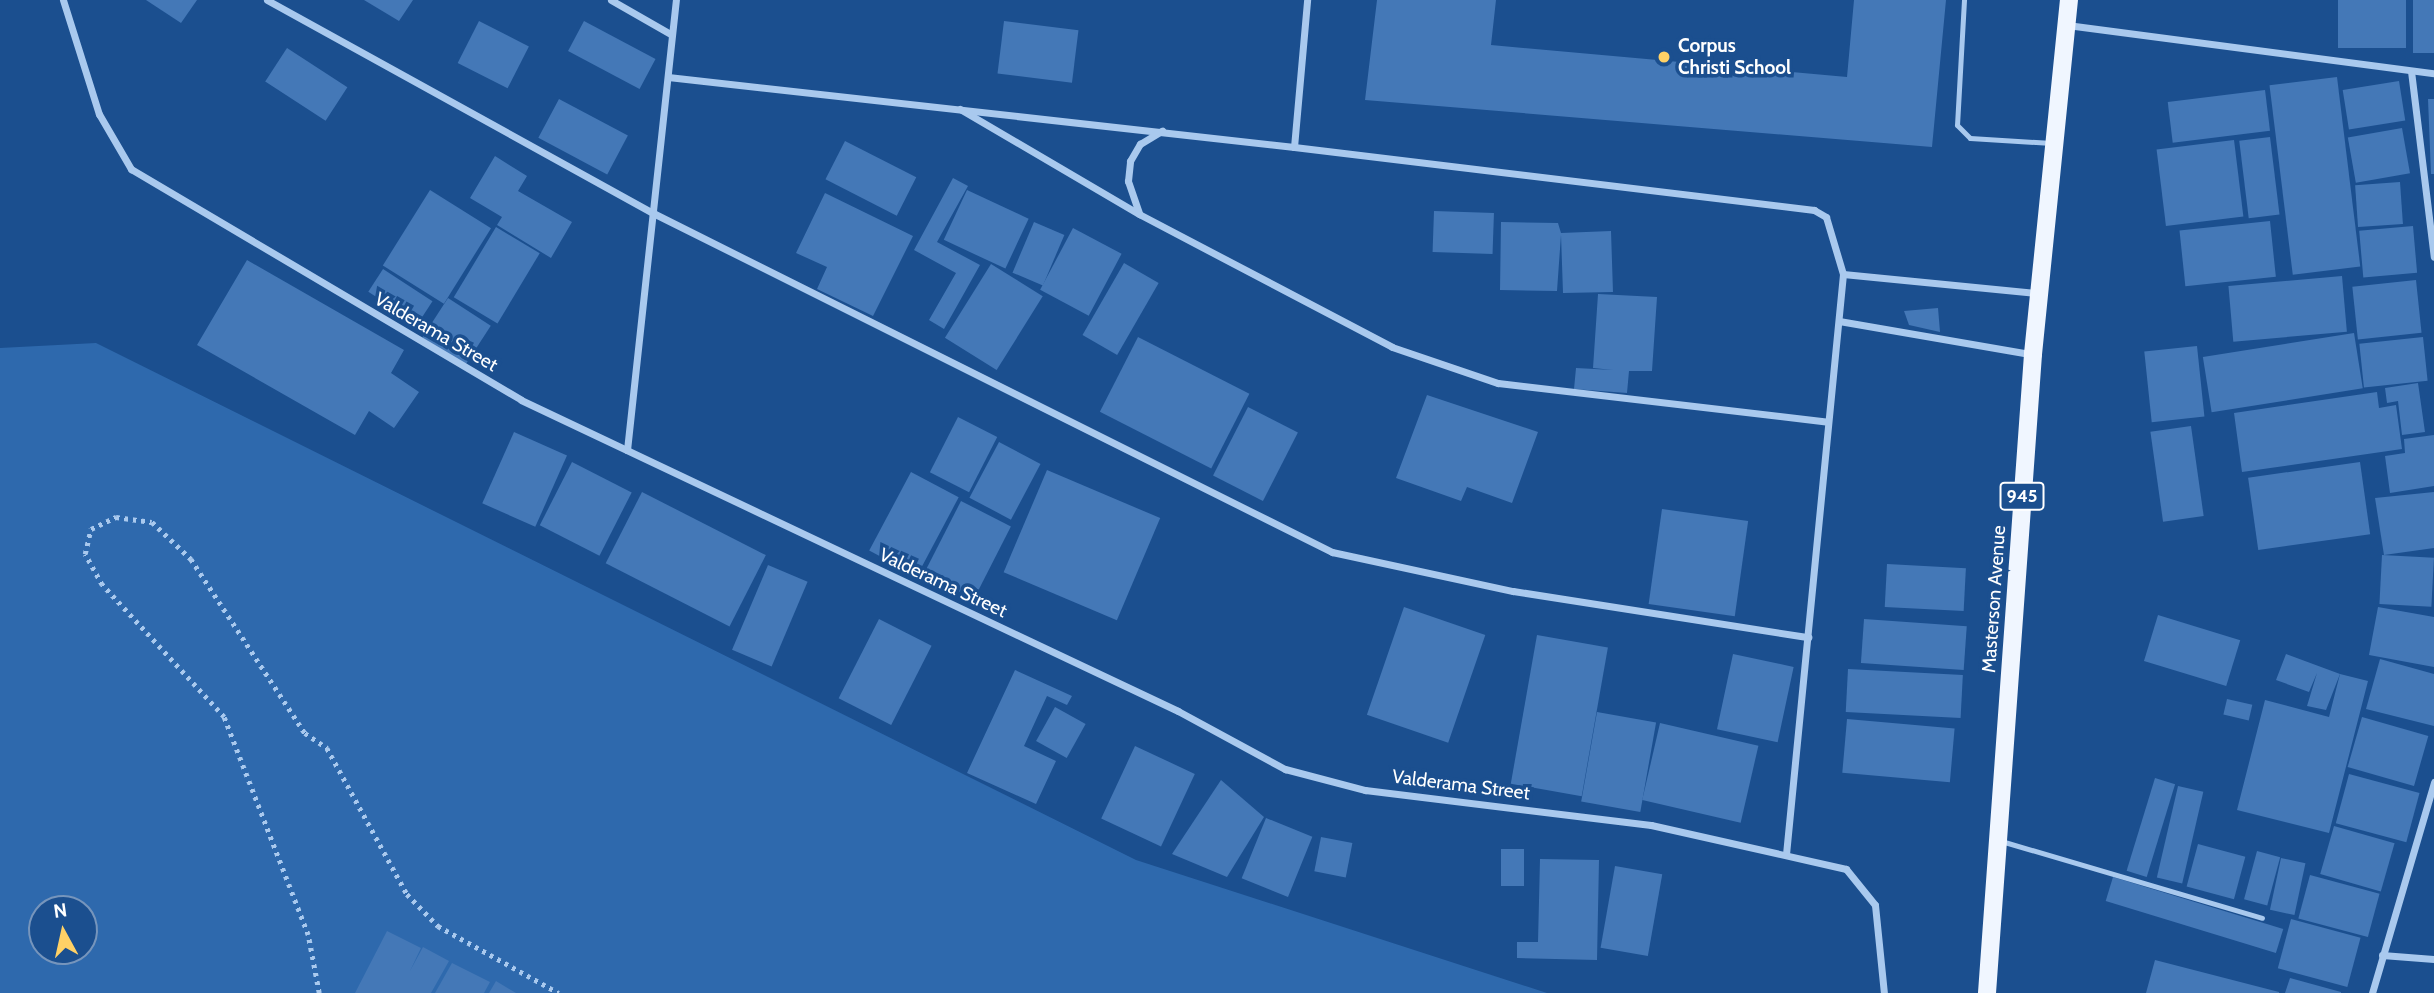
<!DOCTYPE html>
<html>
<head>
<meta charset="utf-8">
<style>
	body { margin:0 }
	#map { position:relative; width:2434px; height:993px; overflow:hidden; background:#1b4f8f; font-family:Cabin,sans-serif }
	div>[style] { position:absolute }
	.green>* { inset:0; background:#2e69ad }
	.building>* { inset:0; background:#4478b7; transform-origin:0 0 }
	.path>* { height:4.5px; margin-top:-2.25px; transform-origin:0; background:repeating-linear-gradient(90deg,#a9c9ee 0 3.5px,transparent 0 8.5px) }
	.lane>* { height:5px; margin:-2.5px; padding:0 2.5px; transform-origin:2.5px; border-radius:2.5px; background:#a9c9ee }
	.street>* { height:7px; margin:-3.5px; padding:0 3.5px; transform-origin:3.5px; border-radius:3.5px; background:#a9c9ee }
	.primary>* { height:18px; margin:-9px; padding:0 9px; transform-origin:9px; border-radius:9px; background:#f0f6ff }
	.dots>* { width:19px; height:19px; translate:-50% -50%; box-sizing:border-box; border:4px solid #1b4f8f; border-radius:50% }
	span { translate:-50% -50%; white-space:nowrap; text-align:center; line-height:1.15; -webkit-text-stroke:7px #1b4f8f; paint-order:stroke }
	.shield-label span { padding:2px 5px; background:#1b4f8f; border:2px solid; border-radius:5px; -webkit-text-stroke-width:0 }
	.shield-label { font-size:18px; color:#fff; font-weight:700 }
	.poi-label { font-size:19px; color:#fff; font-weight:700 }
	.left { translate:0 -50%; text-align:left }
	.street-label { font-size:19px; color:#fff }
	.north { position:absolute; left:28px; top:895px; width:70px; height:70px; box-sizing:border-box; background:#1b4f8f; border:2px solid #7695bc; border-radius:50%; rotate:352deg; font-size:19px; font-weight:700; line-height:28px; text-align:center; color:#fff }
	.north::after { content:''; display:block; margin:auto; width:24px; height:32px; background:#ffd166; clip-path:polygon(50% 0,100% 100%,50% 72%,0 100%) }
</style>
</head>
<body>
<div id="map">
	<div class="green">
		<i style="clip-path:polygon(evenodd,96px 343px,1136px 860px,1547px 993px,0 993px,0 348px,96px 343px,42px 909px,84px 909px,84px 951px,42px 951px,42px 909px)"></i>
	</div>
	<div class="building">
		<i style="clip-path:polygon(146px 0,197px 0,181px 23px)"></i>
		<i style="clip-path:polygon(364px 0,413px 0,399px 21px)"></i>
		<i style="clip-path:polygon(1377px 0,1496px 0,1491px 45px,1847px 77px,1854px 0,1946px 0,1932px 147px,1365px 100px)"></i>
		<i style="left:2338px;top:0;width:68px;height:48px"></i>
		<i style="left:2413px;top:0;width:21px;height:53px"></i>
		<i style="left:479px;top:21px;width:56px;height:47px;rotate:27deg"></i>
		<i style="left:584px;top:21px;width:81px;height:34px;rotate:28deg"></i>
		<i style="left:1004px;top:21px;width:75px;height:53px;rotate:7deg"></i>
		<i style="left:287px;top:48px;width:72px;height:40px;rotate:33deg"></i>
		<i style="left:2337px;top:77px;width:191px;height:68px;rotate:83deg"></i>
		<i style="left:2399px;top:81px;width:40px;height:57px;rotate:81deg"></i>
		<i style="left:2265px;top:90px;width:41px;height:98px;rotate:83deg"></i>
		<i style="left:559px;top:99px;width:78px;height:44px;rotate:28deg"></i>
		<i style="clip-path:polygon(2428px 99px,2434px 99px,2434px 174px,2431px 174px)"></i>
		<i style="left:2402px;top:128px;width:46px;height:55px;rotate:80deg"></i>
		<i style="left:2270px;top:137px;width:78px;height:31px;rotate:83deg"></i>
		<i style="left:2234px;top:140px;width:77px;height:78px;rotate:83deg"></i>
		<i style="left:845px;top:141px;width:80px;height:43px;rotate:27deg"></i>
		<i style="clip-path:polygon(495px 156px,527px 176px,518px 191px,572px 222px,551px 258px,497px 225px,502px 217px,470px 198px)"></i>
		<i style="clip-path:polygon(953px 178px,968px 186px,937px 242px,980px 265px,944px 329px,929px 320px,956px 273px,914px 250px)"></i>
		<i style="left:2400px;top:182px;width:42px;height:45px;rotate:86deg"></i>
		<i style="left:430px;top:190px;width:72px;height:89px;rotate:32deg"></i>
		<i style="left:967px;top:190px;width:68px;height:55px;rotate:25deg"></i>
		<i style="clip-path:polygon(825px 193px,913px 236px,873px 316px,817px 289px,827px 267px,796px 253px)"></i>
		<i style="left:1434px;top:211px;width:60px;height:41px;rotate:2deg"></i>
		<i style="left:2270px;top:221px;width:56px;height:91px;rotate:84deg"></i>
		<i style="left:1034px;top:222px;width:33px;height:55px;rotate:23deg"></i>
		<i style="clip-path:polygon(1501px 222px,1558px 223px,1561px 233px,1611px 231px,1613px 292px,1563px 293px,1561px 235px,1557px 291px,1500px 290px)"></i>
		<i style="left:2413px;top:226px;width:47px;height:54px;rotate:85deg"></i>
		<i style="left:496px;top:227px;width:51px;height:82px;rotate:31deg"></i>
		<i style="left:1073px;top:228px;width:55px;height:70px;rotate:28deg"></i>
		<i style="clip-path:polygon(247px 260px,404px 350px,391px 373px,419px 392px,394px 428px,369px 411px,355px 435px,197px 345px)"></i>
		<i style="left:1124px;top:263px;width:40px;height:83px;rotate:30deg"></i>
		<i style="left:991px;top:264px;width:61px;height:87px;rotate:32deg"></i>
		<i style="left:383px;top:269px;width:59px;height:27px;rotate:33deg"></i>
		<i style="left:2342px;top:276px;width:56px;height:114px;rotate:85deg"></i>
		<i style="left:2416px;top:280px;width:53px;height:64px;rotate:84deg"></i>
		<i style="clip-path:polygon(1598px 294px,1657px 297px,1652px 371px,1629px 371px,1627px 393px,1574px 389px,1576px 368px,1613px 370px,1593px 368px)"></i>
		<i style="left:448px;top:298px;width:51px;height:47px;rotate:33deg"></i>
		<i style="clip-path:polygon(1938px 308px,1940px 332px,1909px 325px,1904px 311px)"></i>
		<i style="left:2354px;top:333px;width:56px;height:153px;rotate:81deg"></i>
		<i style="left:1138px;top:337px;width:125px;height:84px;rotate:27deg"></i>
		<i style="left:2423px;top:337px;width:44px;height:64px;rotate:84deg"></i>
		<i style="left:2197px;top:346px;width:71px;height:53px;rotate:84deg"></i>
		<i style="clip-path:polygon(2418px 383px,2425px 432px,2402px 435px,2398px 401px,2387px 403px,2385px 388px)"></i>
		<i style="clip-path:polygon(2377px 392px,2379px 408px,2396px 405px,2402px 449px,2242px 472px,2234px 413px)"></i>
		<i style="clip-path:polygon(1427px 395px,1538px 432px,1512px 503px,1467px 487px,1461px 501px,1396px 478px)"></i>
		<i style="left:1248px;top:407px;width:56px;height:77px;rotate:27deg"></i>
		<i style="left:958px;top:417px;width:44px;height:62px;rotate:27deg"></i>
		<i style="left:2191px;top:426px;width:91px;height:41px;rotate:82deg"></i>
		<i style="left:514px;top:432px;width:58px;height:78px;rotate:24deg"></i>
		<i style="clip-path:polygon(2434px 435px,2434px 486px,2390px 493px,2385px 456px,2405px 453px,2404px 439px)"></i>
		<i style="left:999px;top:442px;width:47px;height:63px;rotate:28deg"></i>
		<i style="left:572px;top:462px;width:67px;height:71px;rotate:27deg"></i>
		<i style="left:2360px;top:462px;width:73px;height:113px;rotate:82deg"></i>
		<i style="left:1047px;top:470px;width:123px;height:111px;rotate:23deg"></i>
		<i style="left:911px;top:472px;width:54px;height:89px;rotate:28deg"></i>
		<i style="left:642px;top:492px;width:139px;height:80px;rotate:27deg"></i>
		<i style="clip-path:polygon(2434px 492px,2434px 548px,2384px 555px,2375px 498px)"></i>
		<i style="left:961px;top:501px;width:56px;height:82px;rotate:27deg"></i>
		<i style="left:1662px;top:509px;width:87px;height:96px;rotate:8deg"></i>
		<i style="left:2382px;top:555px;width:52px;height:49px;rotate:3deg"></i>
		<i style="left:1887px;top:564px;width:79px;height:43px;rotate:3deg"></i>
		<i style="left:768px;top:565px;width:43px;height:92px;rotate:23deg"></i>
		<i style="left:1404px;top:607px;width:86px;height:114px;rotate:19deg"></i>
		<i style="clip-path:polygon(2378px 607px,2434px 617px,2434px 667px,2369px 655px)"></i>
		<i style="left:2158px;top:615px;width:86px;height:48px;rotate:17deg"></i>
		<i style="left:879px;top:619px;width:59px;height:89px;rotate:27deg"></i>
		<i style="left:1864px;top:619px;width:103px;height:44px;rotate:4deg"></i>
		<i style="left:1537px;top:635px;width:72px;height:151px;rotate:10deg"></i>
		<i style="left:1733px;top:654px;width:62px;height:77px;rotate:12deg"></i>
		<i style="clip-path:polygon(2286px 654px,2340px 674px,2326px 710px,2307px 706px,2317px 673px,2309px 692px,2276px 680px)"></i>
		<i style="clip-path:polygon(2380px 659px,2434px 674px,2434px 726px,2366px 709px)"></i>
		<i style="left:1848px;top:669px;width:115px;height:43px;rotate:3deg"></i>
		<i style="clip-path:polygon(1015px 670px,1072px 696px,1067px 705px,1047px 696px,1024px 746px,1056px 761px,1036px 804px,967px 773px)"></i>
		<i style="clip-path:polygon(2340px 674px,2368px 681px,2329px 833px,2237px 810px,2265px 700px,2329px 717px)"></i>
		<i style="left:2227px;top:699px;width:26px;height:16px;rotate:13deg"></i>
		<i style="left:1055px;top:707px;width:35px;height:39px;rotate:29deg"></i>
		<i style="left:1597px;top:712px;width:60px;height:91px;rotate:10deg"></i>
		<i style="left:2362px;top:717px;width:69px;height:52px;rotate:16deg"></i>
		<i style="left:1847px;top:719px;width:108px;height:54px;rotate:5deg"></i>
		<i style="left:1660px;top:723px;width:101px;height:79px;rotate:13deg"></i>
		<i style="left:1135px;top:746px;width:66px;height:80px;rotate:25deg"></i>
		<i style="left:2349px;top:774px;width:73px;height:51px;rotate:15deg"></i>
		<i style="left:2155px;top:778px;width:21px;height:97px;rotate:17deg"></i>
		<i style="clip-path:polygon(1221px 780px,1264px 817px,1227px 877px,1172px 854px)"></i>
		<i style="left:2178px;top:786px;width:26px;height:94px;rotate:13deg"></i>
		<i style="left:1266px;top:818px;width:50px;height:65px;rotate:22deg"></i>
		<i style="left:2334px;top:826px;width:63px;height:50px;rotate:16deg"></i>
		<i style="left:1321px;top:837px;width:32px;height:35px;rotate:11deg"></i>
		<i style="left:2198px;top:844px;width:49px;height:44px;rotate:15deg"></i>
		<i style="left:1501px;top:849px;width:23px;height:37px"></i>
		<i style="left:2257px;top:851px;width:24px;height:50px;rotate:15deg"></i>
		<i style="left:2281px;top:858px;width:25px;height:53px;rotate:12deg"></i>
		<i style="clip-path:polygon(1540px 859px,1599px 860px,1597px 960px,1517px 958px,1517px 942px,1538px 942px)"></i>
		<i style="left:1615px;top:866px;width:48px;height:83px;rotate:10deg"></i>
		<i style="left:2310px;top:875px;width:72px;height:45px;rotate:15deg"></i>
		<i style="left:2113px;top:877px;width:178px;height:25px;rotate:17deg"></i>
		<i style="left:2291px;top:919px;width:72px;height:51px;rotate:15deg"></i>
		<i style="clip-path:polygon(387px 931px,421px 948px,410px 971px,423px 947px,449px 961px,431px 993px,355px 993px)"></i>
		<i style="clip-path:polygon(2155px 960px,2279px 992px,2279px 993px,2146px 993px)"></i>
		<i style="clip-path:polygon(452px 963px,490px 982px,484px 993px,435px 993px)"></i>
		<i style="clip-path:polygon(2290px 978px,2341px 992px,2341px 993px,2285px 993px)"></i>
		<i style="clip-path:polygon(496px 981px,516px 993px,489px 993px)"></i>
	</div>
	<div class="path">
		<i style="left:319px;top:993px;width:59px;rotate:-100.7deg"></i>
		<i style="left:308px;top:935px;width:234px;rotate:-111.1deg"></i>
		<i style="left:224px;top:717px;width:180px;rotate:-132.7deg"></i>
		<i style="left:102px;top:585px;width:35px;rotate:-119deg"></i>
		<i style="left:85px;top:554px;width:26px;rotate:-77deg"></i>
		<i style="left:91px;top:529px;width:28px;rotate:-26deg"></i>
		<i style="left:116px;top:517px;width:36px;rotate:8deg"></i>
		<i style="left:152px;top:522px;width:54px;rotate:43.5deg"></i>
		<i style="left:191px;top:559px;width:208px;rotate:56.8deg"></i>
		<i style="left:305px;top:733px;width:27px;rotate:34deg"></i>
		<i style="left:327px;top:748px;width:166px;rotate:61.3deg"></i>
		<i style="left:407px;top:894px;width:45px;rotate:45.9deg"></i>
		<i style="left:438px;top:926px;width:138px;rotate:29deg"></i>
	</div>
	<div class="lane">
		<i style="left:1964px;top:0;width:125px;rotate:93.2deg"></i>
		<i style="left:1957px;top:125px;width:18px;rotate:45deg"></i>
		<i style="left:1970px;top:138px;width:82px;rotate:3.5deg"></i>
		<i style="left:2001px;top:841px;width:272px;rotate:16.4deg"></i>
	</div>
	<div class="street">
		<i style="left:63px;top:0;width:120px;rotate:72.5deg"></i>
		<i style="left:99px;top:114px;width:64px;rotate:59.8deg"></i>
		<i style="left:131px;top:169px;width:453px;rotate:30.6deg"></i>
		<i style="left:521px;top:400px;width:727px;rotate:25.33deg"></i>
		<i style="left:1178px;top:711px;width:122px;rotate:28.5deg"></i>
		<i style="left:1285px;top:769px;width:83px;rotate:14.7deg"></i>
		<i style="left:1365px;top:790px;width:288px;rotate:7deg"></i>
		<i style="left:1651px;top:825px;width:200px;rotate:12.7deg"></i>
		<i style="left:1846px;top:869px;width:46px;rotate:51.1deg"></i>
		<i style="left:1875px;top:905px;width:88px;rotate:84.2deg"></i>
		<i style="left:267px;top:0;width:443px;rotate:28.9deg"></i>
		<i style="left:655px;top:214px;width:757px;rotate:26.53deg"></i>
		<i style="left:1332px;top:552px;width:185px;rotate:12.2deg"></i>
		<i style="left:1513px;top:591px;width:299px;rotate:8.9deg"></i>
		<i style="left:611px;top:0;width:70px;rotate:29.8deg"></i>
		<i style="left:2067px;top:25px;width:370px;rotate:7.5deg"></i>
		<i style="left:2411px;top:71px;width:187px;rotate:83deg"></i>
		<i style="left:668px;top:77px;width:630px;rotate:6.38deg"></i>
		<i style="left:1294px;top:147px;width:524px;rotate:6.91deg"></i>
		<i style="left:1814px;top:210px;width:14px;rotate:30deg"></i>
		<i style="left:1826px;top:217px;width:59px;rotate:73.4deg"></i>
		<i style="left:1843px;top:274px;width:583px;rotate:95.61deg"></i>
		<i style="left:960px;top:109px;width:208px;rotate:30.4deg"></i>
		<i style="left:1139px;top:214px;width:286px;rotate:27.7deg"></i>
		<i style="left:1392px;top:347px;width:112px;rotate:18.8deg"></i>
		<i style="left:1498px;top:383px;width:332px;rotate:6.7deg"></i>
		<i style="left:1294px;top:147px;width:148px;rotate:-84.9deg"></i>
		<i style="left:1139px;top:213px;width:34px;rotate:-109deg"></i>
		<i style="left:1128px;top:181px;width:20px;rotate:-84deg"></i>
		<i style="left:1130px;top:161px;width:20px;rotate:-60deg"></i>
		<i style="left:1140px;top:144px;width:26px;rotate:-31deg"></i>
		<i style="left:1843px;top:274px;width:196px;rotate:5.6deg"></i>
		<i style="left:1839px;top:321px;width:195px;rotate:9.8deg"></i>
		<i style="left:627px;top:450px;width:453px;rotate:-83.8deg"></i>
		<i style="left:2382px;top:955px;width:52px;rotate:4.4deg"></i>
		<i style="left:2372px;top:993px;width:220px;rotate:-73.6deg"></i>
	</div>
	<div class="primary">
		<i style="left:1987px;top:993px;width:641px;rotate:-85.88deg"></i>
		<i style="left:2033px;top:354px;width:356px;rotate:-84.2deg"></i>
	</div>
	<div class="dots">
		<i style="left:1664px;top:57px;background:#ffd166"></i>
	</div>
	<div class="shield-label">
		<span style="left:2022px;top:496px">945</span>
	</div>
	<div class="poi-label">
		<span class="left" style="left:1678px;top:57px">Corpus<br>Christi School</span>
	</div>
	<div class="street-label">
		<span style="left:436px;top:332px;rotate:30deg">Valderama Street</span>
		<span style="left:943px;top:583px;rotate:25deg">Valderama Street</span>
		<span style="left:1994px;top:599px;rotate:-86deg">Masterson Avenue</span>
		<span style="left:1461px;top:785px;rotate:7deg">Valderama Street</span>
	</div>
	<div class="north">N</div>
</div>
</body>
</html>
